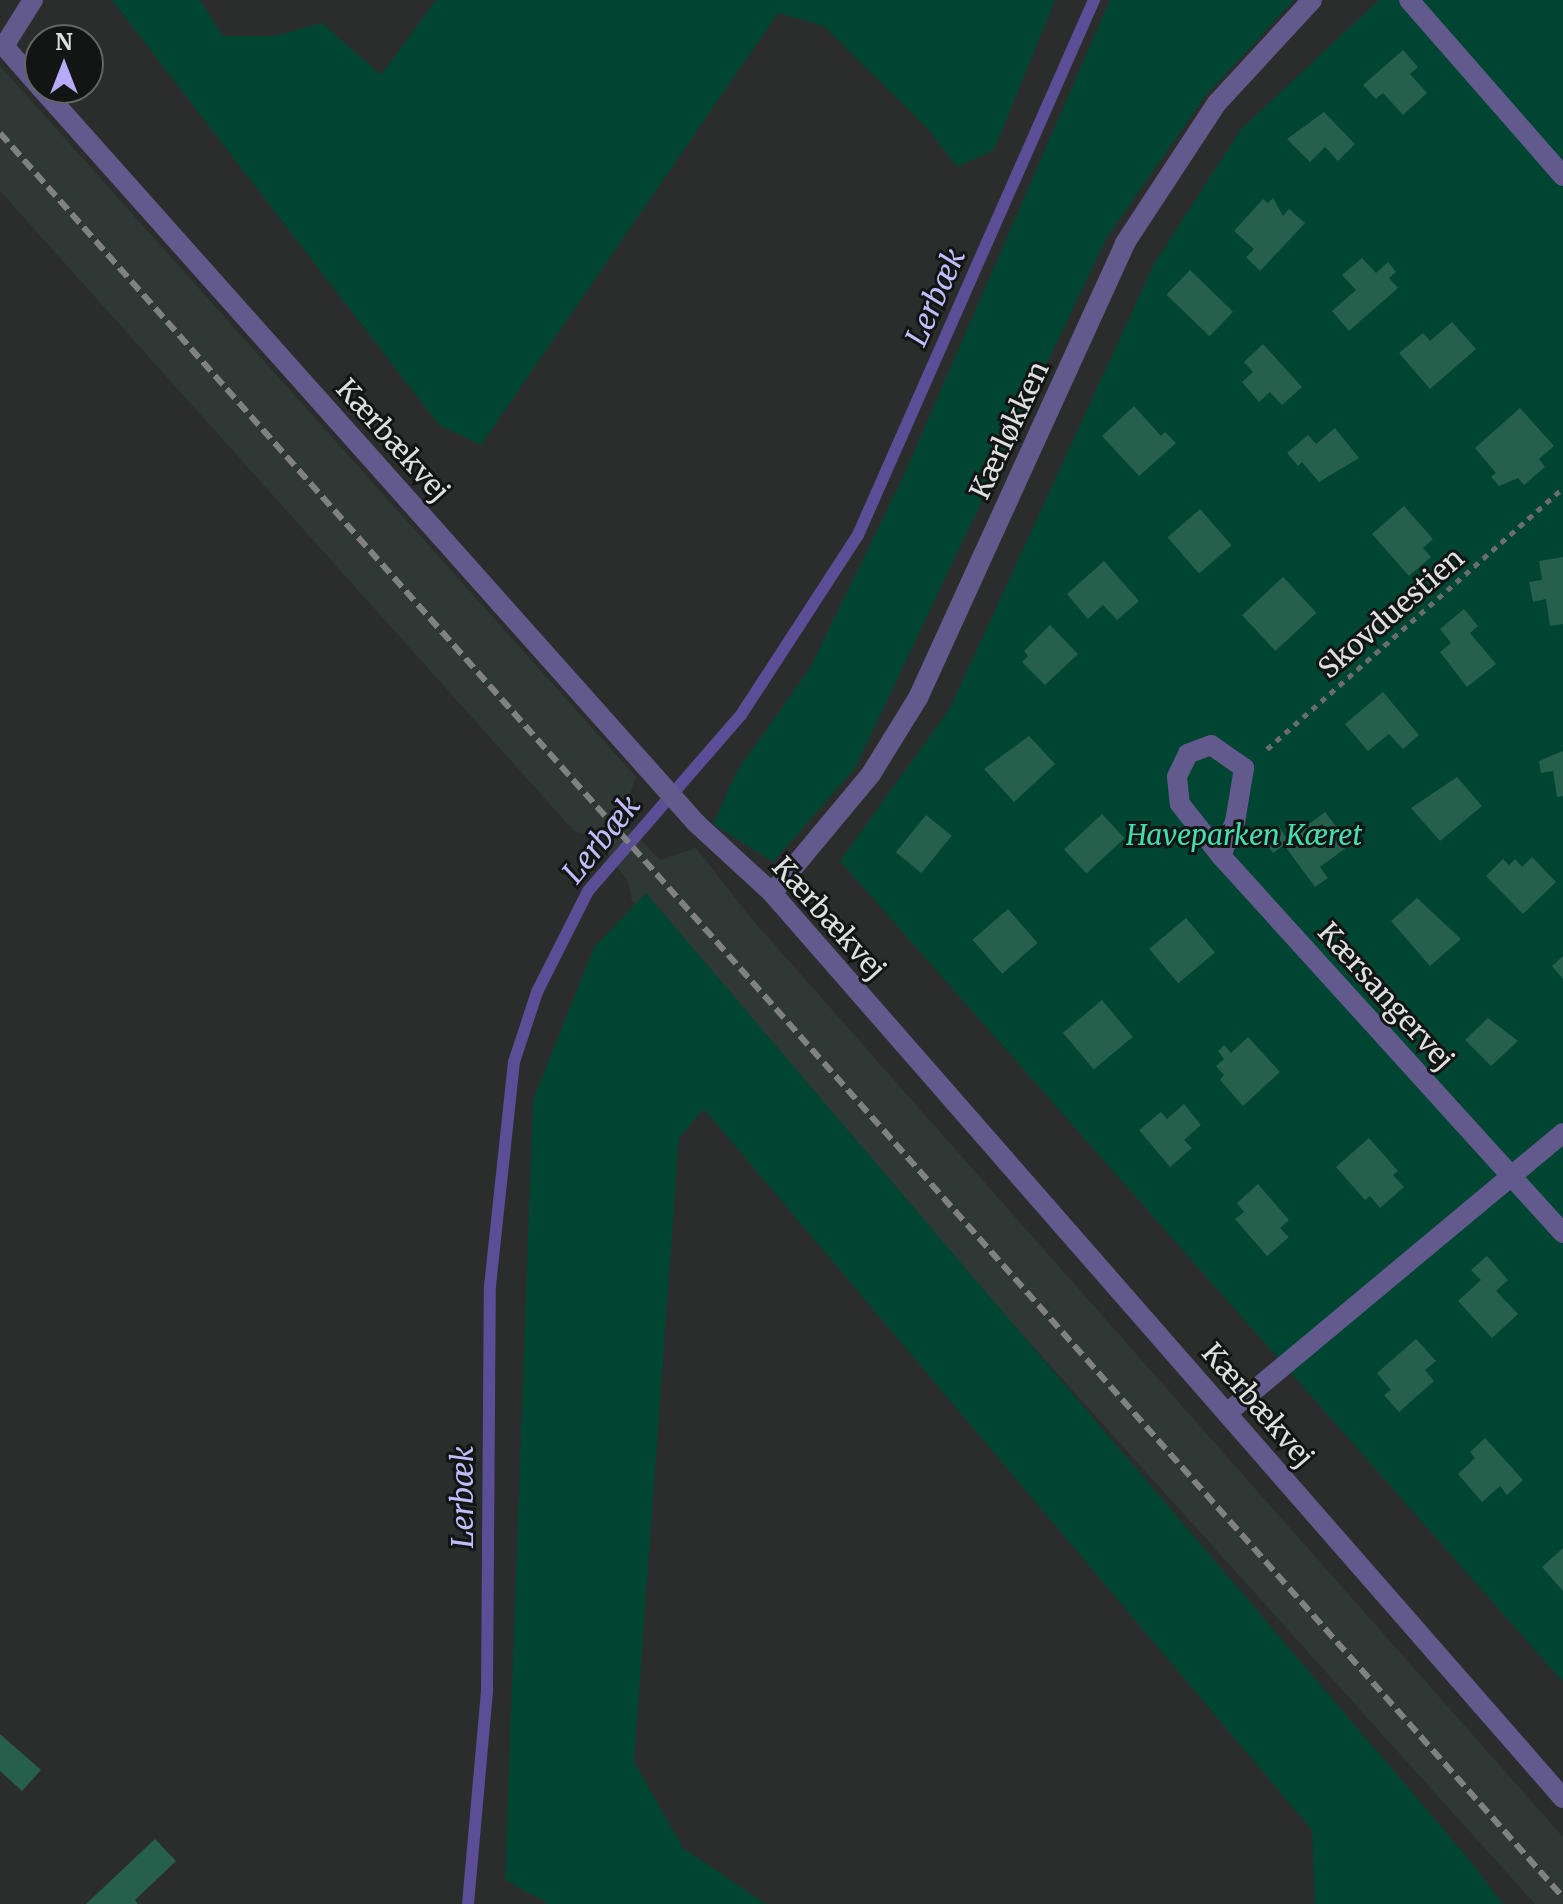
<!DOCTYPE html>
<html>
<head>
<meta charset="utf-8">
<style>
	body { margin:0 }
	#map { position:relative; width:1563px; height:1904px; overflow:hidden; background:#2a2d2b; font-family:Merriweather,serif }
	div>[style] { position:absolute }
	.built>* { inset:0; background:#2f3834 }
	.green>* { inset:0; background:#004532 }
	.stream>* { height:12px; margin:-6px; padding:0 6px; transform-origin:6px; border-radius:6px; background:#5b4d96 }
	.building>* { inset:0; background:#26604c; transform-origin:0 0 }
	.path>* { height:5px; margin-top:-2.5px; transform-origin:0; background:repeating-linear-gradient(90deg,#6a6d6b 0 6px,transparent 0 12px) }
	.minor>* { height:20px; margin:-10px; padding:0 10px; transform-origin:10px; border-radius:10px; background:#625a8c }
	.rail>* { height:6px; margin-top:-3px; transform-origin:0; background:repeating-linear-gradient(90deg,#7f8280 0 12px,transparent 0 18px) }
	span { translate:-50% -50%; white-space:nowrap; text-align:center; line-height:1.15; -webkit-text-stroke:6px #131514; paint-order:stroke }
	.street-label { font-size:28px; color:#dee0df }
	.park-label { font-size:28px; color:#43deaf; font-style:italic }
	.water-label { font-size:30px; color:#c3bbfa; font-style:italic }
	.north { position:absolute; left:24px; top:24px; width:80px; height:80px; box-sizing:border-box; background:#131514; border:2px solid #646665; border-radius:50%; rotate:0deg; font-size:22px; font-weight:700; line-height:32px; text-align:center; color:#dee0df }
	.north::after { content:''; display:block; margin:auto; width:28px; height:36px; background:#b7abf8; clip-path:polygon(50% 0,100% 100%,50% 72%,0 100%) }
</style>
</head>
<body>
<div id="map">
	<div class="built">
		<i style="clip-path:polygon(0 66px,636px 777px,621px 819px,660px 860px,696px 848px,751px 918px,1563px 1837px,1563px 1904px,1535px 1904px,632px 901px,628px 881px,595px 838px,574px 831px,0 191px)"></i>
	</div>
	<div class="green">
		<i style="clip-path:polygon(112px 0,200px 0,223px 36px,275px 36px,322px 23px,381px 75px,436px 0,1055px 0,994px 150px,957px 167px,928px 129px,824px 26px,778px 13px,481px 445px,439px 425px)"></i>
		<i style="clip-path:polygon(1110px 0,1294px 0,1206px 95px,1107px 237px,855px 768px,773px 862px,713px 824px,737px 771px,810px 668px,903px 477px)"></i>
		<i style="clip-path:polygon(1379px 0,1563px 0,1563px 1682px,840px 861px,950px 708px,1154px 264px,1241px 129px)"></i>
		<i style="clip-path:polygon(646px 893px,1467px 1857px,1503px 1904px,1315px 1904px,1312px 1830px,704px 1109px,679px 1138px,634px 1762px,683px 1848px,766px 1904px,549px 1904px,505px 1880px,533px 1100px,594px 947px)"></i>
	</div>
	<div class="stream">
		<i style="left:468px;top:1904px;width:215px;rotate:-84.9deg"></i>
		<i style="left:487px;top:1690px;width:404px;rotate:-89.6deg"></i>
		<i style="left:490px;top:1286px;width:225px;rotate:-83.9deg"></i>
		<i style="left:514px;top:1062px;width:74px;rotate:-71.8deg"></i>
		<i style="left:537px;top:992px;width:113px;rotate:-63.2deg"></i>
		<i style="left:588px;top:891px;width:233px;rotate:-49deg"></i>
		<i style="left:741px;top:715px;width:215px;rotate:-57deg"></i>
		<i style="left:858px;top:535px;width:585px;rotate:-66.2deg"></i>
	</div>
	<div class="building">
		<i style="clip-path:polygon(1403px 50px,1418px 67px,1410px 74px,1427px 93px,1403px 115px,1383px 93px,1376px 99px,1363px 85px)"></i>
		<i style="clip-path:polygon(1324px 112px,1355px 144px,1338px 161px,1325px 147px,1310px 162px,1287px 139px)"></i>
		<i style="clip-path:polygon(1273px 198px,1283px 216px,1289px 209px,1305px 223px,1260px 271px,1246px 257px,1254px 249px,1234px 231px,1263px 199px,1268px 203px)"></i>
		<i style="clip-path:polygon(1362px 258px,1376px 273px,1388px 262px,1396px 272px,1389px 278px,1398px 288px,1349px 331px,1332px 311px,1356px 290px,1342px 275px)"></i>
		<i style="left:1190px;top:270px;width:60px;height:34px;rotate:44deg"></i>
		<i style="clip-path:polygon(1452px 322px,1476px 349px,1430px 389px,1399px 353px,1423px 333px,1430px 341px)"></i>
		<i style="clip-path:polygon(1263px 344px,1302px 387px,1282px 405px,1270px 392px,1259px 402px,1242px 382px,1253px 372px,1244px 362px)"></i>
		<i style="clip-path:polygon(1134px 406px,1161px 436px,1165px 432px,1176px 443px,1139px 476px,1102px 436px)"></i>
		<i style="clip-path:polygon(1520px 408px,1554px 446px,1539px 459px,1545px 467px,1524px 485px,1518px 478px,1499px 486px,1491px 477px,1496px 473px,1475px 448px)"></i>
		<i style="clip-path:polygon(1335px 428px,1359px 458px,1319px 482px,1302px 462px,1298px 466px,1287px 453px,1308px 435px,1316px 444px)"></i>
		<i style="clip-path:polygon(1404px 506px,1433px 539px,1423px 548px,1431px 557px,1409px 576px,1372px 534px)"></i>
		<i style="left:1200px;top:509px;width:48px;height:43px;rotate:49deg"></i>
		<i style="clip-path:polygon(1563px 557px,1563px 624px,1550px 626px,1546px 599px,1533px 602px,1529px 582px,1542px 580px,1539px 561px)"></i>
		<i style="clip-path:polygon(1104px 561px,1139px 601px,1117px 620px,1103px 605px,1088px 619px,1067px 594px)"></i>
		<i style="left:1283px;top:577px;width:49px;height:56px;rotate:47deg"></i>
		<i style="clip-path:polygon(1464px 609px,1478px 626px,1470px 633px,1496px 664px,1467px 687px,1440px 652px,1451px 643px,1440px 629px)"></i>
		<i style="clip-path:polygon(1050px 625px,1078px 654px,1045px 685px,1022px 662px,1028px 656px,1024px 651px)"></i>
		<i style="clip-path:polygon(1383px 692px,1419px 735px,1403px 749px,1389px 734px,1368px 751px,1345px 724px)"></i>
		<i style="clip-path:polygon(1029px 736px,1055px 764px,1014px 802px,984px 769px)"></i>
		<i style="clip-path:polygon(1563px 751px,1563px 796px,1557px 797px,1553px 771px,1541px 773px,1539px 761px)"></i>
		<i style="clip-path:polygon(1457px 777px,1482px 806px,1440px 841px,1411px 808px)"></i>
		<i style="clip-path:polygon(1325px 812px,1350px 845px,1320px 867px,1328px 878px,1315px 887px,1284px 845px,1273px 853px,1263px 840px,1279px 827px,1288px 840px)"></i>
		<i style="left:1102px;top:814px;width:33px;height:52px;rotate:47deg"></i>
		<i style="left:926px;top:815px;width:33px;height:48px;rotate:39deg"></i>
		<i style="clip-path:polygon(1532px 857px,1556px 882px,1523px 914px,1486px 876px,1503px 859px,1509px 865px,1515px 859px,1522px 867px)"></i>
		<i style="clip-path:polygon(1417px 898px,1461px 939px,1430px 966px,1391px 921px)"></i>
		<i style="left:1008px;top:909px;width:45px;height:47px;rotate:49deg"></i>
		<i style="left:1186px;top:918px;width:45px;height:48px;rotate:50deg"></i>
		<i style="clip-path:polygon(1563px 956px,1563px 979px,1552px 966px)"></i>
		<i style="left:1102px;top:1000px;width:48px;height:51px;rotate:50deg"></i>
		<i style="clip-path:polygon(1488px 1018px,1518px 1041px,1491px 1066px,1465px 1040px)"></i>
		<i style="clip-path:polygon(1248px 1037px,1280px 1072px,1243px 1106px,1220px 1080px,1224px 1075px,1216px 1066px,1224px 1059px,1218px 1051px,1224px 1045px,1231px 1053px)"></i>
		<i style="clip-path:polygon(1184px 1104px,1201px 1125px,1184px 1140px,1192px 1148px,1170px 1167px,1139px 1130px,1161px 1112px,1167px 1119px)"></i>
		<i style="clip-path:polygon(1369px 1138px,1398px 1171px,1393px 1175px,1404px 1187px,1380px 1208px,1370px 1196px,1365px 1200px,1336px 1167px)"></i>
		<i style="clip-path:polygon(1258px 1184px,1289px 1220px,1280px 1228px,1289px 1237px,1267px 1256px,1235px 1219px,1244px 1212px,1237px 1203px)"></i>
		<i style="clip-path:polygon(1487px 1256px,1508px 1280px,1496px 1291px,1518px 1314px,1492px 1338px,1458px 1301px,1481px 1280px,1471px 1270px)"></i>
		<i style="clip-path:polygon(1416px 1339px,1436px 1361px,1425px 1370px,1434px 1381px,1399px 1412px,1384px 1395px,1391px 1390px,1377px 1373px)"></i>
		<i style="clip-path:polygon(1485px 1438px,1523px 1480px,1507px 1495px,1500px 1486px,1482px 1502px,1458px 1474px,1475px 1458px,1470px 1452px)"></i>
		<i style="clip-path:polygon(1563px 1548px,1563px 1591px,1542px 1567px)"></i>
		<i style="clip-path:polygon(0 1734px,41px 1770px,22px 1791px,0 1771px)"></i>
		<i style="clip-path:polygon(155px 1839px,176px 1861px,135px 1900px,138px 1904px,86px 1904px)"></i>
	</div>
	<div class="path">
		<i style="left:1267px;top:749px;width:395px;rotate:-41.4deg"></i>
	</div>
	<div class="minor">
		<i style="left:33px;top:0;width:54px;rotate:122.2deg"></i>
		<i style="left:4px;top:46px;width:55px;rotate:48.7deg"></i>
		<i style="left:1409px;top:0;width:234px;rotate:48.8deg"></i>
		<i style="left:41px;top:88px;width:985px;rotate:48.29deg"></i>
		<i style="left:696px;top:823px;width:103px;rotate:42.6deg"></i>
		<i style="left:772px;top:893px;width:1202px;rotate:48.85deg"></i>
		<i style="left:1221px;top:856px;width:37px;rotate:-68deg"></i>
		<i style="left:1235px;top:822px;width:55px;rotate:-80.5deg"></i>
		<i style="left:1244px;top:768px;width:40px;rotate:-145.1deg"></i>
		<i style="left:1211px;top:745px;width:25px;rotate:159deg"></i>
		<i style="left:1188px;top:754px;width:25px;rotate:116deg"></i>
		<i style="left:1177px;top:777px;width:27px;rotate:84deg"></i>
		<i style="left:1180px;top:804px;width:66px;rotate:51.7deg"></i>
		<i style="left:1221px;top:856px;width:509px;rotate:47.79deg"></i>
		<i style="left:772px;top:893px;width:155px;rotate:-50.2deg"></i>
		<i style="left:871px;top:774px;width:89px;rotate:-58.3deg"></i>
		<i style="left:918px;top:698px;width:500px;rotate:-65.5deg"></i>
		<i style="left:1125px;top:243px;width:168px;rotate:-56.7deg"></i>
		<i style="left:1217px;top:103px;width:140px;rotate:-47.3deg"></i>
		<i style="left:1227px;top:1413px;width:437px;rotate:-39.8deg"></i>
	</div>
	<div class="rail">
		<i style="left:0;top:133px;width:2357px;rotate:48.46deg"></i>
	</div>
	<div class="street-label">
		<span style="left:1009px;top:430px;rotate:-65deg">Kærløkken</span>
		<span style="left:393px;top:440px;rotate:48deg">Kærbækvej</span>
		<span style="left:1391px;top:613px;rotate:-41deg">Skovduestien</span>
		<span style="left:829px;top:918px;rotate:48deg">Kærbækvej</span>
		<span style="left:1386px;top:996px;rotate:48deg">Kærsangervej</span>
		<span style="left:1258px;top:1405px;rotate:49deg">Kærbækvej</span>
	</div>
	<div class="park-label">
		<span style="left:1244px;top:835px">Haveparken Kæret</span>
	</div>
	<div class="water-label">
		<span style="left:935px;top:297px;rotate:-66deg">Lerbæk</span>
		<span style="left:601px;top:839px;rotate:-51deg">Lerbæk</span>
		<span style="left:462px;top:1497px;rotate:-90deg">Lerbæk</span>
	</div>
	<div class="north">N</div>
</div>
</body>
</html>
